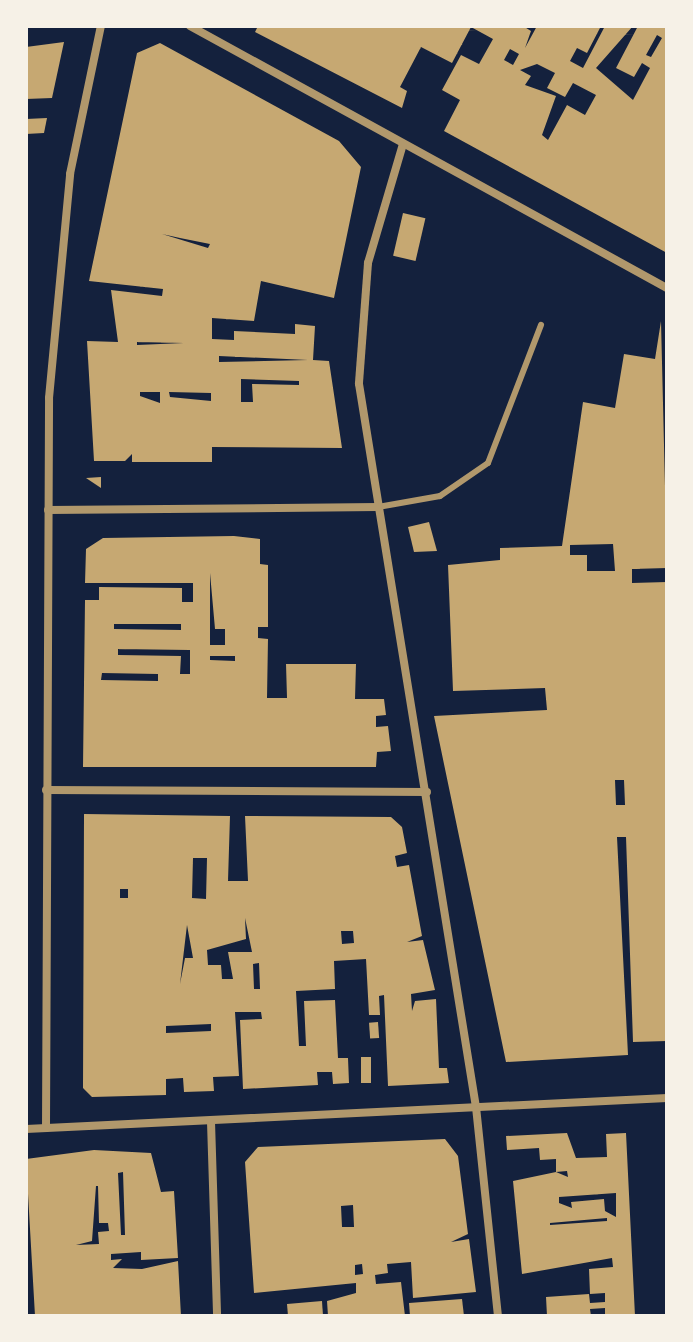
<!DOCTYPE html>
<html>
<head>
<meta charset="utf-8">
<style>
	body { margin:0 }
	#map { position:relative; width:693px; height:1342px; overflow:hidden; background:#14213d; font-family:Barlow,sans-serif }
	div>[style] { position:absolute }
	.building>* { inset:0; background:#c6a872; transform-origin:0 0 }
	.service>* { height:6px; margin:-3px; padding:0 3px; transform-origin:3px; border-radius:3px; background:#b1986c }
	.minor>* { height:8px; margin:-4px; padding:0 4px; transform-origin:4px; border-radius:4px; background:#b1986c }
	span { translate:-50% -50%; white-space:nowrap; text-align:center; line-height:1.15; -webkit-text-stroke:6px #f6f1e7; paint-order:stroke }
	.frame { position:absolute; inset:0; border:28px solid #f6f1e7; pointer-events:none }
</style>
</head>
<body>
<div id="map">
	<div class="building">
		<i style="clip-path:polygon(evenodd,258px 26px,523px 26px,531px 31px,525px 48px,537px 26px,601px 26px,587px 53px,577px 48px,570px 61px,583px 68px,605px 26px,633px 26px,596px 68px,633px 100px,650px 68px,642px 63px,634px 77px,616px 68px,638px 26px,667px 26px,667px 253px,444px 131px,460px 100px,442px 90px,461px 55px,479px 64px,493px 39px,471px 27px,452px 63px,421px 47px,400px 87px,407px 91px,402px 108px,255px 32px,258px 26px,657px 35px,662px 38px,651px 57px,646px 55px,657px 35px,258px 26px,510px 49px,519px 54px,513px 65px,504px 60px,510px 49px,258px 26px,537px 64px,555px 73px,547px 88px,565px 97px,573px 83px,596px 95px,585px 115px,567px 105px,548px 140px,542px 135px,556px 96px,525px 85px,531px 76px,520px 70px,537px 64px)"></i>
		<i style="clip-path:polygon(64px 42px,52px 98px,26px 99px,26px 47px)"></i>
		<i style="clip-path:polygon(evenodd,160px 43px,339px 141px,361px 167px,334px 298px,261px 281px,254px 321px,212px 318px,212px 339px,234px 340px,234px 331px,295px 334px,295px 324px,315px 326px,313px 360px,329px 361px,342px 448px,212px 447px,212px 462px,132px 462px,132px 454px,125px 461px,94px 461px,87px 341px,118px 342px,111px 290px,162px 296px,163px 289px,89px 281px,137px 53px,160px 43px,162px 234px,180px 238px,210px 244px,208px 248px,162px 234px,160px 43px,137px 342px,184px 343px,137px 345px,137px 342px,160px 43px,219px 356px,308px 360px,219px 362px,219px 356px,160px 43px,241px 379px,299px 381px,299px 385px,252px 384px,253px 402px,241px 402px,241px 379px,160px 43px,140px 392px,160px 392px,160px 403px,140px 396px,140px 392px,160px 43px,169px 392px,211px 393px,211px 401px,170px 397px,169px 392px)"></i>
		<i style="clip-path:polygon(47px 118px,44px 133px,26px 134px,26px 119px)"></i>
		<i style="left:403px;top:213px;width:23px;height:44px;rotate:13deg"></i>
		<i style="clip-path:polygon(evenodd,661px 321px,667px 568px,632px 569px,632px 583px,667px 582px,667px 1041px,633px 1042px,626px 837px,617px 837px,628px 1055px,506px 1062px,434px 716px,547px 710px,545px 688px,453px 691px,448px 565px,500px 560px,500px 548px,562px 546px,583px 402px,615px 408px,624px 354px,655px 359px,661px 321px,613px 544px,615px 571px,587px 571px,587px 555px,570px 555px,570px 545px,613px 544px,661px 321px,615px 780px,624px 780px,625px 805px,616px 805px,615px 780px)"></i>
		<i style="clip-path:polygon(101px 477px,101px 488px,86px 478px)"></i>
		<i style="clip-path:polygon(429px 522px,437px 551px,414px 552px,408px 527px)"></i>
		<i style="clip-path:polygon(evenodd,234px 536px,260px 539px,260px 564px,268px 565px,268px 627px,258px 627px,258px 638px,268px 639px,267px 698px,287px 698px,286px 664px,356px 664px,355px 699px,384px 699px,386px 715px,376px 716px,376px 727px,388px 726px,391px 751px,377px 752px,376px 767px,83px 767px,85px 600px,99px 600px,99px 587px,182px 588px,182px 602px,193px 602px,193px 583px,85px 583px,86px 549px,103px 538px,234px 536px,210px 573px,215px 629px,225px 629px,225px 645px,210px 645px,210px 573px,234px 536px,114px 624px,181px 624px,181px 630px,114px 629px,114px 624px,234px 536px,118px 649px,190px 650px,190px 674px,180px 674px,181px 656px,118px 655px,118px 649px,234px 536px,210px 656px,235px 656px,235px 661px,210px 660px,210px 656px,234px 536px,102px 673px,158px 674px,158px 681px,101px 680px,102px 673px)"></i>
		<i style="clip-path:polygon(evenodd,84px 814px,230px 816px,228px 881px,248px 881px,245px 816px,391px 817px,402px 827px,407px 853px,395px 856px,397px 867px,409px 865px,422px 936px,407px 942px,423px 940px,435px 990px,411px 994px,412px 1011px,415px 1001px,436px 999px,439px 1068px,447px 1068px,449px 1083px,388px 1086px,384px 995px,379px 996px,380px 1015px,369px 1015px,366px 959px,334px 961px,335px 989px,296px 991px,299px 1046px,306px 1046px,304px 1001px,335px 1000px,338px 1058px,348px 1058px,349px 1083px,333px 1084px,332px 1072px,317px 1072px,318px 1085px,243px 1089px,240px 1020px,262px 1019px,261px 1012px,235px 1012px,239px 1076px,213px 1077px,214px 1091px,184px 1092px,183px 1078px,166px 1079px,166px 1095px,92px 1097px,83px 1088px,84px 814px,193px 858px,207px 858px,206px 899px,192px 898px,193px 858px,84px 814px,120px 889px,128px 889px,128px 898px,120px 898px,120px 889px,84px 814px,245px 918px,252px 952px,228px 952px,233px 979px,222px 979px,221px 965px,208px 965px,207px 950px,246px 939px,245px 918px,84px 814px,187px 925px,193px 958px,185px 958px,180px 984px,187px 925px,84px 814px,341px 931px,353px 931px,354px 943px,342px 944px,341px 931px,84px 814px,259px 963px,260px 989px,254px 989px,253px 964px,259px 963px,84px 814px,211px 1024px,211px 1031px,166px 1033px,166px 1026px,211px 1024px)"></i>
		<i style="left:378px;top:1022px;width:16px;height:9px;rotate:86deg"></i>
		<i style="left:361px;top:1057px;width:10px;height:26px"></i>
		<i style="clip-path:polygon(evenodd,567px 1133px,576px 1158px,607px 1157px,606px 1134px,626px 1133px,635px 1316px,605px 1316px,605px 1308px,590px 1309px,591px 1316px,547px 1316px,546px 1297px,589px 1294px,590px 1303px,605px 1302px,605px 1293px,590px 1294px,589px 1269px,613px 1267px,612px 1258px,522px 1274px,513px 1181px,556px 1172px,568px 1177px,567px 1171px,556px 1172px,556px 1159px,540px 1160px,539px 1148px,507px 1150px,506px 1136px,567px 1133px,616px 1193px,616px 1217px,605px 1211px,604px 1199px,571px 1202px,572px 1208px,559px 1203px,559px 1197px,616px 1193px,567px 1133px,607px 1218px,607px 1221px,550px 1225px,550px 1223px,607px 1218px)"></i>
		<i style="clip-path:polygon(evenodd,445px 1139px,458px 1156px,468px 1234px,451px 1242px,469px 1239px,476px 1292px,413px 1298px,411px 1262px,387px 1264px,388px 1273px,375px 1275px,376px 1284px,401px 1282px,405px 1316px,328px 1316px,327px 1301px,356px 1293px,356px 1283px,254px 1293px,245px 1162px,258px 1147px,445px 1139px,353px 1205px,354px 1227px,342px 1227px,341px 1206px,353px 1205px,445px 1139px,362px 1264px,363px 1274px,355px 1275px,355px 1265px,362px 1264px)"></i>
		<i style="clip-path:polygon(evenodd,94px 1150px,151px 1153px,161px 1192px,174px 1191px,178px 1258px,141px 1260px,141px 1252px,111px 1254px,111px 1260px,122px 1259px,113px 1268px,142px 1269px,178px 1261px,181px 1316px,35px 1316px,26px 1159px,94px 1150px,123px 1172px,125px 1235px,121px 1235px,118px 1173px,123px 1172px,94px 1150px,96px 1186px,98px 1186px,99px 1223px,108px 1223px,109px 1231px,98px 1232px,99px 1244px,76px 1245px,92px 1241px,96px 1186px)"></i>
		<i style="clip-path:polygon(462px 1299px,464px 1316px,410px 1316px,409px 1303px)"></i>
		<i style="clip-path:polygon(322px 1301px,323px 1316px,288px 1316px,287px 1304px)"></i>
	</div>
	<div class="service">
		<i style="left:378px;top:507px;width:63px;rotate:-10.1deg"></i>
		<i style="left:440px;top:496px;width:58px;rotate:-34.5deg"></i>
		<i style="left:488px;top:463px;width:148px;rotate:-69deg"></i>
	</div>
	<div class="minor">
		<i style="left:190px;top:26px;width:544px;rotate:28.78deg"></i>
		<i style="left:403px;top:144px;width:124px;rotate:106.4deg"></i>
		<i style="left:368px;top:263px;width:121px;rotate:94.3deg"></i>
		<i style="left:359px;top:384px;width:732px;rotate:80.81deg"></i>
		<i style="left:476px;top:1107px;width:210px;rotate:84deg"></i>
		<i style="left:48px;top:510px;width:330px;rotate:-0.5deg"></i>
		<i style="left:46px;top:790px;width:381px;rotate:0.3deg"></i>
		<i style="left:211px;top:1122px;width:194px;rotate:88.2deg"></i>
		<i style="left:46px;top:1128px;width:730px;rotate:-89.76deg"></i>
		<i style="left:49px;top:398px;width:225px;rotate:-84.6deg"></i>
		<i style="left:70px;top:174px;width:151px;rotate:-78.2deg"></i>
		<i style="left:26px;top:1129px;width:642px;rotate:-2.77deg"></i>
	</div>
	<div class="frame"></div>
</div>
</body>
</html>
